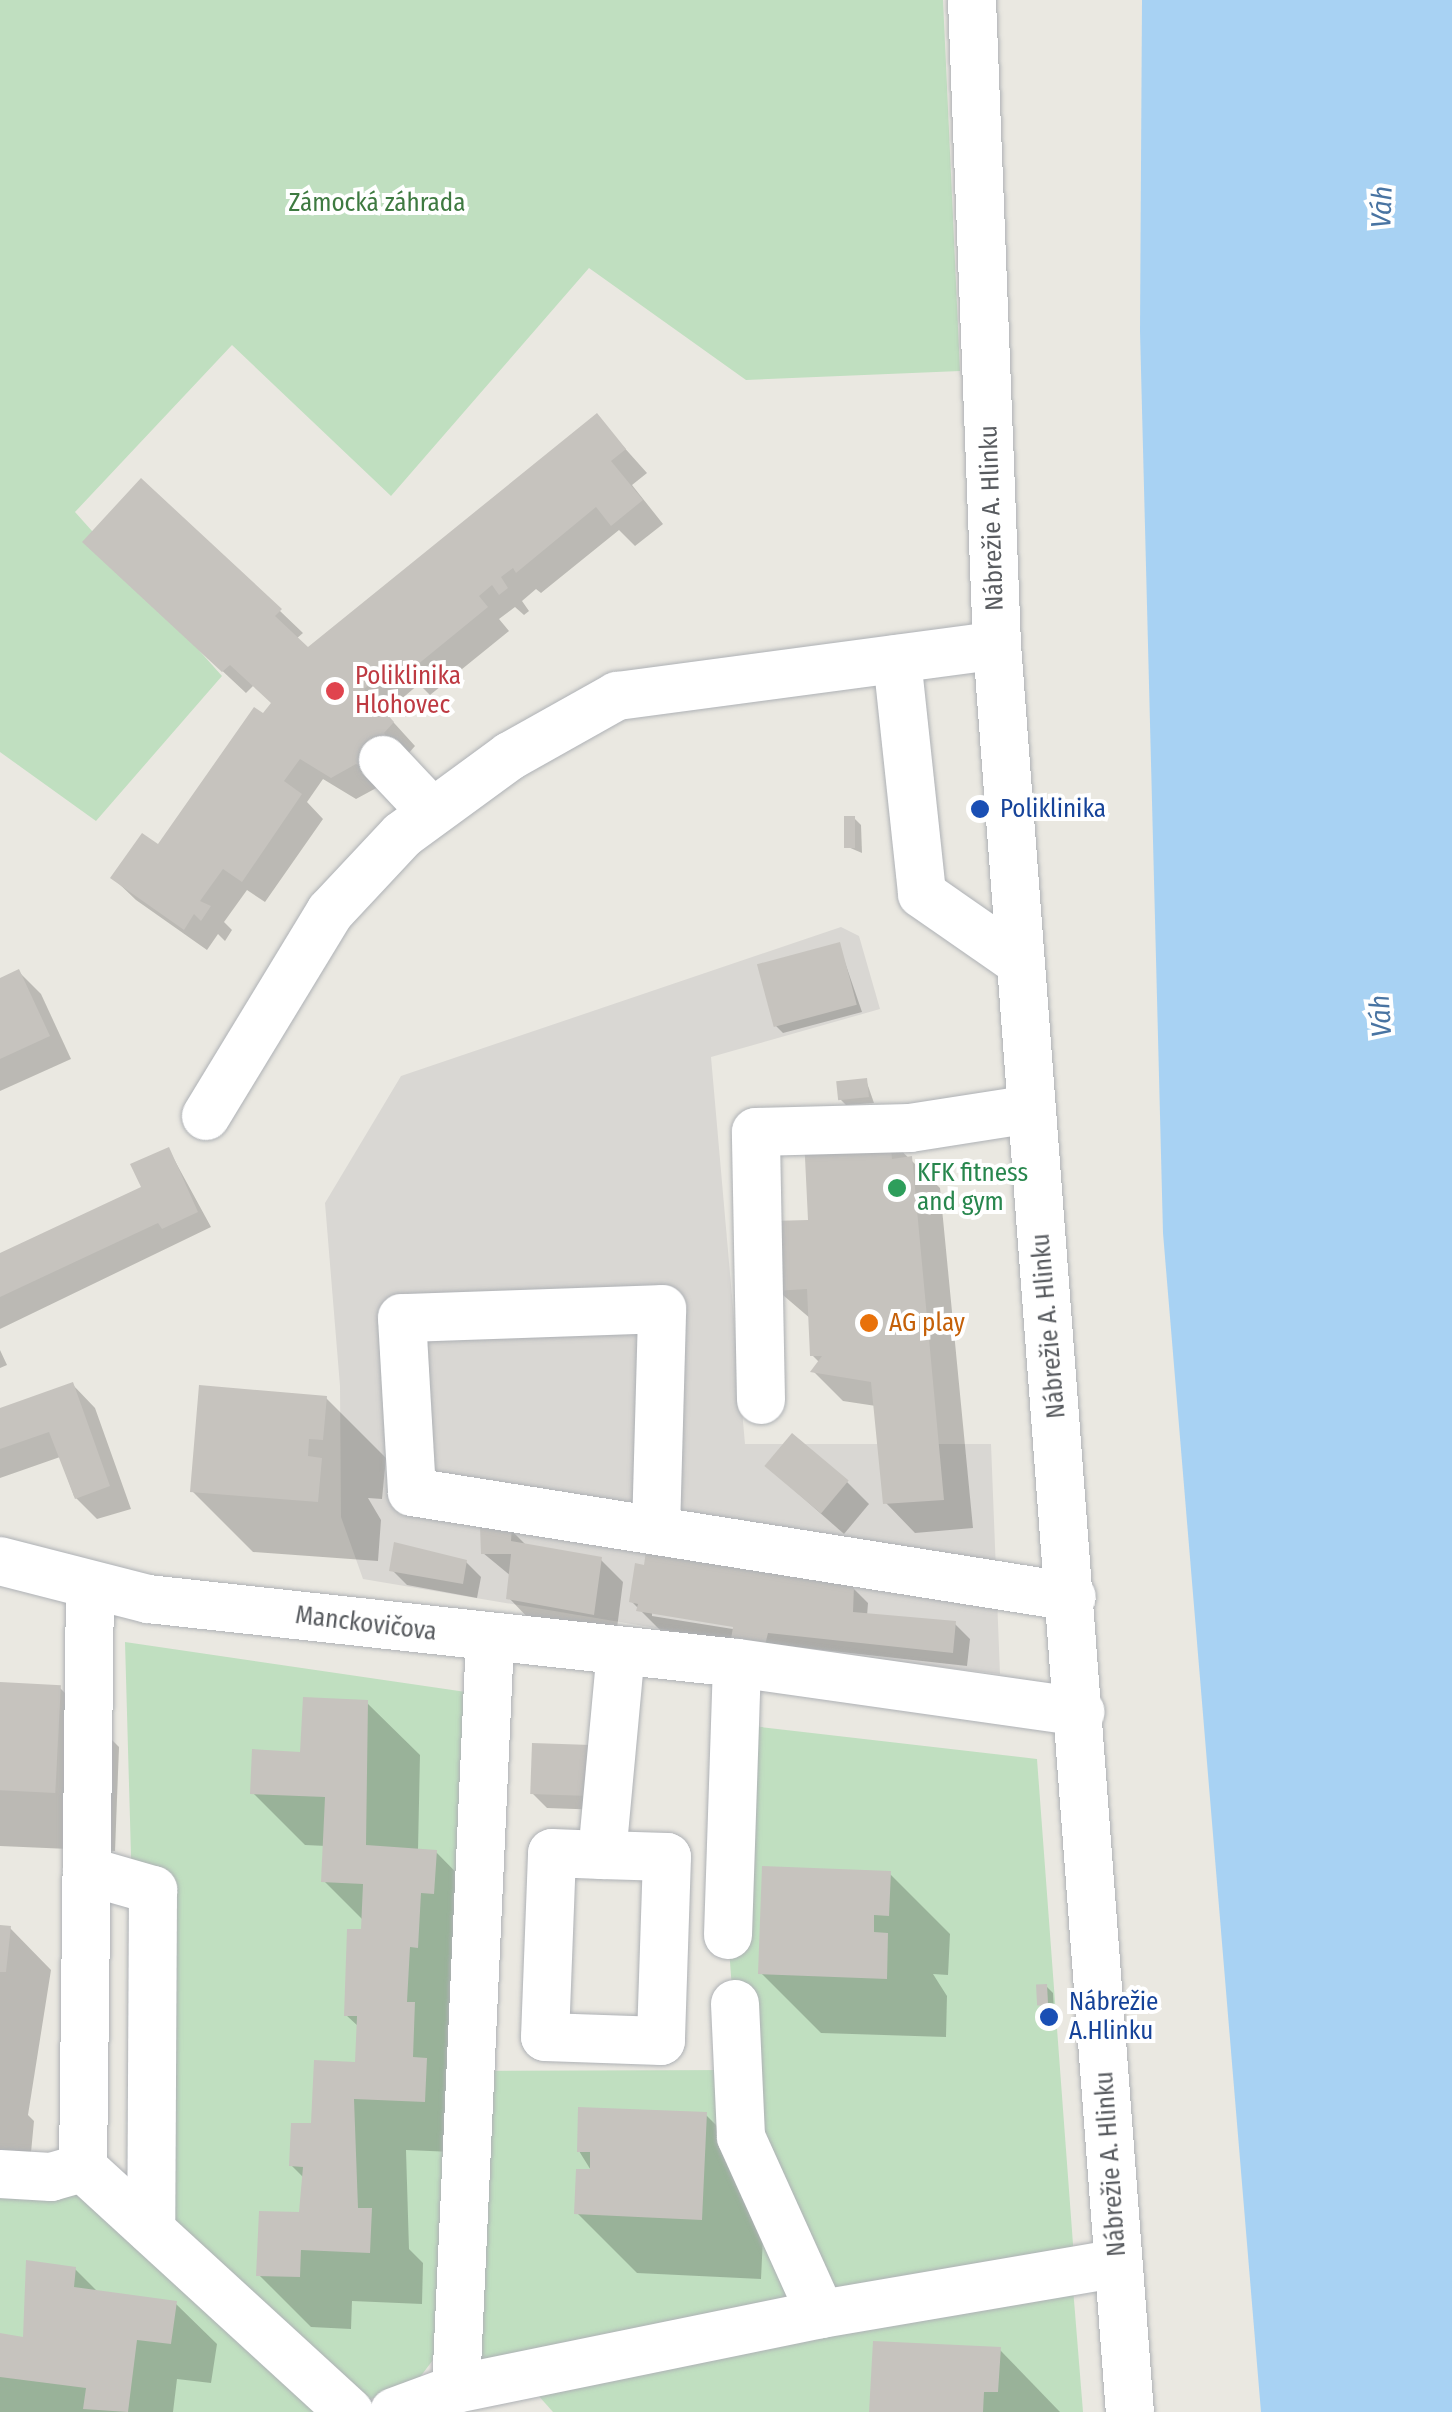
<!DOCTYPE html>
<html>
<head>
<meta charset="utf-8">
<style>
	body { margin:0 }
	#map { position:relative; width:1452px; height:2412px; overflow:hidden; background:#eae8e1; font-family:"Fira Sans Condensed",sans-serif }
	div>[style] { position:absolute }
	.industrial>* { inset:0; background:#d9d7d3 }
	.green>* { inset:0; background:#c0dfc0 }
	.water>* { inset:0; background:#a8d2f3 }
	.shadow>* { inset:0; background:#0003 }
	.building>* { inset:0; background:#c6c3be; transform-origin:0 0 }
	.roads { filter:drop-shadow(0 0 2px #aeb1b5) drop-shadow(0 0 2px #aeb1b5) }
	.minor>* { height:48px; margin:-24px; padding:0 24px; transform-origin:24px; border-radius:24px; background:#fff }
	.dots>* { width:28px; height:28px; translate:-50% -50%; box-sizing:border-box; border:5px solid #fff; border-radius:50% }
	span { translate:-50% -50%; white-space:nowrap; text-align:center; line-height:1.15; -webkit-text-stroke:8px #fff; paint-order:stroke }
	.park-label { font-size:25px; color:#3e7a41 }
	.street-label { font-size:25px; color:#595c60 }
	.health-label { font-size:25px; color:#be3a42 }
	.left { translate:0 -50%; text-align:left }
	.transit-label { font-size:25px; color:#164399 }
	.leisure-label { font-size:25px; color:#27864d }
	.food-label { font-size:25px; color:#c56008 }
	.water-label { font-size:28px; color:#4974a2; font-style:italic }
</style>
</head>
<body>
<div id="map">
	<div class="industrial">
		<i style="clip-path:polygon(841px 927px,859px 936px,880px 1009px,711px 1057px,745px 1444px,991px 1444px,1000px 1674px,751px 1644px,363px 1579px,341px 1517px,340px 1386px,325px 1203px,401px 1076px)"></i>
	</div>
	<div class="green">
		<i style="clip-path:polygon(0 0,943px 0,960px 371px,746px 380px,589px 268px,391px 496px,232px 345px,75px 512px,222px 676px,96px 821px,0 752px)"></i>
		<i style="clip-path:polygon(125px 1642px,466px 1692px,436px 2356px,417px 2381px,353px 2406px,327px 2412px,0 2412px,0 2174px,51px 2177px,141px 2212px)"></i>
		<i style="clip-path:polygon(735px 1724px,1037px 1759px,1075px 2271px,456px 2389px,470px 2071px,738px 2070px,728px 1935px)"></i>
		<i style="clip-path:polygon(1073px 2288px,1083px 2412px,553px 2412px,537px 2394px)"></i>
	</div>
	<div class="water">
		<i style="clip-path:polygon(1142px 0,1452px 0,1452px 2412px,1261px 2412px,1163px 1233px,1140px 331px)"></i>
	</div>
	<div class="shadow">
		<i style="clip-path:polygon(596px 416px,647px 473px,632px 485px,663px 524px,635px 546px,619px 530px,541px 593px,536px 589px,522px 601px,529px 611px,524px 615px,515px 607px,499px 619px,509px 631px,430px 695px,419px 684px,385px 713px,415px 746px,380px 786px,356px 799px,323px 779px,307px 802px,323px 819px,265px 902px,247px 890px,224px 922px,232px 930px,225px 941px,218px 934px,207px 950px,136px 900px,113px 878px,158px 847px,274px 704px,254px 685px,246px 693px,108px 564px,280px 611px,303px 633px,296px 639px,308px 650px)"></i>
		<i style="clip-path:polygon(854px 818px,861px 825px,862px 853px,848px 847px)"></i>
		<i style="clip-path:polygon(839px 945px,862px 1012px,783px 1033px,776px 1026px)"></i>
		<i style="clip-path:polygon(19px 972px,41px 994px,71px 1059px,0 1091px,0 980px)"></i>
		<i style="clip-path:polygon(866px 1080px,874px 1103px,846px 1105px,839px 1098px)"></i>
		<i style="clip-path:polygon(889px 1139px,940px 1188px,973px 1528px,915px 1533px,886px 1503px,876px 1406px,843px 1401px,814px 1372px,820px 1363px,812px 1355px,811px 1319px,777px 1290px,810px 1222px)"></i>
		<i style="clip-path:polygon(169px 1150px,211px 1227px,0 1329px,0 1256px,144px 1188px)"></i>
		<i style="clip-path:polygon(0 1350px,7px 1365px,0 1368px)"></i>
		<i style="clip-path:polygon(73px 1385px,95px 1408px,131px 1509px,97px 1519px,74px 1496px,60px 1457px,0 1478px,0 1411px)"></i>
		<i style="clip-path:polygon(326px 1398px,386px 1458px,382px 1499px,368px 1498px,381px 1520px,378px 1561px,253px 1552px,193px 1492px)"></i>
		<i style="clip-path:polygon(768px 1467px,847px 1482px,869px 1504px,844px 1534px)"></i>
		<i style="clip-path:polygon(510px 1529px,528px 1547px,601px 1560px,623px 1582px,616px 1636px,531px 1621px,509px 1598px,511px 1576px,483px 1553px)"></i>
		<i style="clip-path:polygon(466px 1562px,481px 1577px,477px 1598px,407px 1585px,392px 1570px)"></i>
		<i style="clip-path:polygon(evenodd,853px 1588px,868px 1603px,867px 1616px,955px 1624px,970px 1639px,967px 1666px,662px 1632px,632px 1602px,853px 1588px,652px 1611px,746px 1626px,745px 1631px,652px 1616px,652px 1611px)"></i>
		<i style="clip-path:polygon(0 1684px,59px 1687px,119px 1747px,115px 1851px,0 1846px)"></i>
		<i style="clip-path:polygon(367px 1703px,420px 1755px,418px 1851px,436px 1852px,488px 1905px,477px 2153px,406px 2150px,409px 2249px,423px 2263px,422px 2304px,352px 2301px,351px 2329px,311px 2327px,259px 2275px,302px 2215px,304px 2178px,291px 2165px,358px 2064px,359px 2027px,346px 2015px,364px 1921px,324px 1881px,326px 1846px,305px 1845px,253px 1793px)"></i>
		<i style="clip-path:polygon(534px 1745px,603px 1810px,547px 1808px,532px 1793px)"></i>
		<i style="clip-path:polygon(890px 1874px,950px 1934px,948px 1975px,933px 1974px,947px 1996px,946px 2037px,821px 2033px,761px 1973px)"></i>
		<i style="clip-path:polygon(0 1927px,10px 1928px,51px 1970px,28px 2115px,34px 2121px,30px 2163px,0 2160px)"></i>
		<i style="clip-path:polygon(1046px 1986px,1053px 1993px,1054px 2012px,1040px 2005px)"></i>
		<i style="clip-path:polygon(706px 2115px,766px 2175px,761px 2279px,637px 2273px,577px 2213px,592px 2172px,579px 2151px)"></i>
		<i style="clip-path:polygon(75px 2269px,99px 2293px,175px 2303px,217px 2344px,211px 2383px,177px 2379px,173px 2412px,0 2412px,0 2336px,25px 2340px)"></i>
		<i style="clip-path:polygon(1000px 2350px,1060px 2412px,871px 2412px)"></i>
	</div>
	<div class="building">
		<i style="clip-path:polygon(597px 413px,626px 449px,611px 461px,643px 500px,611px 526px,596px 507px,516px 573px,513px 568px,501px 577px,508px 588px,499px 595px,492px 585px,479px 596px,488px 607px,406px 674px,396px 662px,364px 689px,394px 722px,384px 733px,393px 745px,370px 772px,356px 764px,331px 778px,300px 759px,284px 781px,302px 794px,242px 882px,223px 869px,200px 901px,211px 906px,201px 921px,194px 914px,184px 930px,110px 878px,142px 833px,158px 844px,254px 707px,263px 713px,271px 703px,230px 665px,222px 672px,82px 542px,141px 478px,282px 609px,275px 616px,308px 647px)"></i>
		<i style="left:844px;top:816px;width:11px;height:32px"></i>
		<i style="left:840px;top:942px;width:65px;height:86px;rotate:75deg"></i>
		<i style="clip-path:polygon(19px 969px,50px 1036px,0 1059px,0 978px)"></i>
		<i style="left:867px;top:1078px;width:19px;height:31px;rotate:84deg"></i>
		<i style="clip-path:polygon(890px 1136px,892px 1159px,912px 1156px,944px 1500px,883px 1504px,871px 1382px,810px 1372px,822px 1356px,810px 1356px,807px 1289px,775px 1291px,771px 1221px,808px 1220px,804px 1137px)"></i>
		<i style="clip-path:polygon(169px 1147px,198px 1212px,162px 1229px,158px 1223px,0 1297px,0 1253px,141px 1187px,130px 1164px)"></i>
		<i style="clip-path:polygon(73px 1382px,110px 1486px,75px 1499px,49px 1432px,0 1449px,0 1408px)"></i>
		<i style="clip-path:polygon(199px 1385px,327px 1396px,323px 1440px,309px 1439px,308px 1456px,322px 1458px,318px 1502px,190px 1492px)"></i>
		<i style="left:792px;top:1433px;width:74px;height:43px;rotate:40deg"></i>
		<i style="clip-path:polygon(480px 1526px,512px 1526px,511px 1541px,602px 1557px,594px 1615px,506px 1599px,511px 1554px,481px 1554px)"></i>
		<i style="clip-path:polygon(394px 1542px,467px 1560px,463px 1584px,389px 1571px)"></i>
		<i style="clip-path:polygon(646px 1551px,854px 1586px,853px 1612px,956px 1621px,953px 1653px,768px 1633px,765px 1645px,731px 1639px,733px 1627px,636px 1611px,638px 1604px,629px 1602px,635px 1563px,644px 1565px)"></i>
		<i style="left:0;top:1682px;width:61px;height:108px;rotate:3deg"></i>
		<i style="clip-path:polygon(303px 1697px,368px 1700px,366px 1845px,437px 1850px,434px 1894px,421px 1893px,418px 1948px,410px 1947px,407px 2002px,415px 2002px,413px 2057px,427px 2058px,425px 2102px,354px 2099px,358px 2208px,372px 2208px,370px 2253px,301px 2250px,300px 2277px,256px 2276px,259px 2211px,299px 2212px,303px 2167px,289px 2166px,291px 2123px,311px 2123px,314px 2060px,355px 2062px,357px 2016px,344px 2016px,347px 1929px,361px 1929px,363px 1884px,321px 1882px,325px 1797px,250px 1794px,252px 1749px,300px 1752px)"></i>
		<i style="left:532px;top:1743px;width:59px;height:51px;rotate:2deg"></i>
		<i style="clip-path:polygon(762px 1866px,891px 1871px,889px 1916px,874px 1915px,874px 1932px,888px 1933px,887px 1979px,758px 1974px)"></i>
		<i style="clip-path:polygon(0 1925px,11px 1926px,6px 1972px,0 1972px)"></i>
		<i style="left:1047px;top:1984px;width:21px;height:11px;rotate:87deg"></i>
		<i style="clip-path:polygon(578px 2107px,707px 2112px,702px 2220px,574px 2214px,576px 2169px,590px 2169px,590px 2152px,577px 2152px)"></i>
		<i style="clip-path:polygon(26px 2260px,76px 2267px,74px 2287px,177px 2301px,171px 2344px,137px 2340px,128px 2412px,83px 2409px,86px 2388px,0 2377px,0 2333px,23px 2337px)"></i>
		<i style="clip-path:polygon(873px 2341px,1001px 2347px,998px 2392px,984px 2392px,983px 2412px,869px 2412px)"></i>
	</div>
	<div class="roads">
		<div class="minor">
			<i style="left:972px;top:0;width:645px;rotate:87.78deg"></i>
			<i style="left:997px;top:645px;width:1772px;rotate:85.7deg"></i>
			<i style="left:897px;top:659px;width:236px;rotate:83.9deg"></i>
			<i style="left:922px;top:894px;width:119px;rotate:34.8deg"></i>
			<i style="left:383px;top:760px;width:71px;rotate:46.7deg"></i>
			<i style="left:206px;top:1116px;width:239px;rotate:-58.7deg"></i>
			<i style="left:330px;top:912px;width:105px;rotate:-46.9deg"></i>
			<i style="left:402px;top:835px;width:134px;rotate:-36.2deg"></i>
			<i style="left:510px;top:756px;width:123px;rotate:-29.3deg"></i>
			<i style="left:617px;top:696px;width:383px;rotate:-7.6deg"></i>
			<i style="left:761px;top:1400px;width:268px;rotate:-91.1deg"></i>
			<i style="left:756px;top:1132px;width:154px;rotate:-1.5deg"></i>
			<i style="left:910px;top:1128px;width:122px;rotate:-8.9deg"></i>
			<i style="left:656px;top:1530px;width:221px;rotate:-88.4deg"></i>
			<i style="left:662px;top:1309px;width:260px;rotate:178deg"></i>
			<i style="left:402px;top:1318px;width:174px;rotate:86.7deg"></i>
			<i style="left:412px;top:1492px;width:668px;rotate:9.04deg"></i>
			<i style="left:0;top:1561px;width:153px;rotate:14.4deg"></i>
			<i style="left:148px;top:1599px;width:592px;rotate:6.2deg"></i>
			<i style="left:737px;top:1663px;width:347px;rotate:8.1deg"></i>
			<i style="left:602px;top:1855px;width:65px;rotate:1.8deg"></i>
			<i style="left:667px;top:1857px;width:184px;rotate:91.9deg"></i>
			<i style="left:661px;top:2041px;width:116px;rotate:-178deg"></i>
			<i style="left:545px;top:2037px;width:184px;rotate:-87.8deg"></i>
			<i style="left:552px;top:1853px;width:50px;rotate:2.3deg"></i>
			<i style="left:602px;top:1855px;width:204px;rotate:-84.7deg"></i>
			<i style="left:87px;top:1871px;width:69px;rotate:16.1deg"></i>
			<i style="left:153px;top:1890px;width:340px;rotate:90.3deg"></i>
			<i style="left:728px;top:1935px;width:272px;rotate:-88.1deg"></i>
			<i style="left:735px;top:2004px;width:133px;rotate:87.4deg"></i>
			<i style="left:741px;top:2137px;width:194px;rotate:65.7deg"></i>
			<i style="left:83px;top:2168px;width:579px;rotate:-89.31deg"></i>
			<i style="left:0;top:2174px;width:51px;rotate:3.4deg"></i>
			<i style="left:51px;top:2177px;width:33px;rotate:-16deg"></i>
			<i style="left:83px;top:2168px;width:361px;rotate:42.5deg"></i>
			<i style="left:456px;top:2389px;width:373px;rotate:-11.6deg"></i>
			<i style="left:821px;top:2314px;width:301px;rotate:-9.7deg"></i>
			<i style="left:394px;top:2412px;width:66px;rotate:-20.4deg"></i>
			<i style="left:456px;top:2389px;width:751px;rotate:-87.4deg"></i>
		</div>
	</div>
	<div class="dots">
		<i style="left:335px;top:691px;background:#e0444e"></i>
		<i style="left:980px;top:809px;background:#1a4fb4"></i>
		<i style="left:897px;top:1188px;background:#2e9e5b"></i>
		<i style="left:869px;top:1323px;background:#e8710a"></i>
		<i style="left:1049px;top:2017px;background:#1a4fb4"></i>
	</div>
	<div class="park-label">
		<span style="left:377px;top:203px">Zámocká záhrada</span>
	</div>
	<div class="street-label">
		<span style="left:992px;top:518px;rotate:-92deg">Nábrežie A. Hlinku</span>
		<span style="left:1049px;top:1326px;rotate:-95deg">Nábrežie A. Hlinku</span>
		<span style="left:366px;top:1624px;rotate:7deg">Manckovičova</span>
		<span style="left:1111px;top:2164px;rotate:-94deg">Nábrežie A. Hlinku</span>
	</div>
	<div class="health-label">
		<span class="left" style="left:355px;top:691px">Poliklinika<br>Hlohovec</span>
	</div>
	<div class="transit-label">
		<span class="left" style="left:1000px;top:809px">Poliklinika</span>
		<span class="left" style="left:1069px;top:2017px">Nábrežie<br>A.Hlinku</span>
	</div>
	<div class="leisure-label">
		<span class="left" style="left:917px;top:1188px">KFK fitness<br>and gym</span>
	</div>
	<div class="food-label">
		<span class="left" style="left:889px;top:1323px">AG play</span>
	</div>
	<div class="water-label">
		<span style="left:1382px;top:207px;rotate:-88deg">Váh</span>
		<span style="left:1381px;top:1016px;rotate:-94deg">Váh</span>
	</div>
</div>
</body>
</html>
